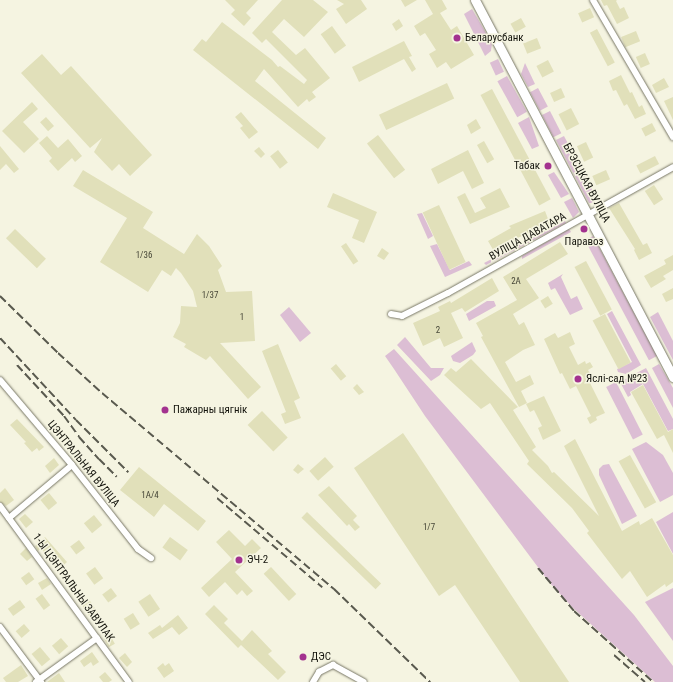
<!DOCTYPE html>
<html>
<head>
<meta charset="utf-8">
<style>
	body { margin:0 }
	#map { position:relative; width:673px; height:682px; overflow:hidden; background:#f5f4e1; font-family:"Roboto Condensed",sans-serif }
	div>[style] { position:absolute }
	.green>* { inset:0; background:#dcbed4; transform-origin:0 0 }
	.building>* { inset:0; background:#e1e0ba; transform-origin:0 0 }
	.roads { filter:drop-shadow(0 0 1px #787766) drop-shadow(0 0 1px #787766) }
	.street>* { height:6px; margin:-3px; padding:0 3px; transform-origin:3px; border-radius:3px; background:#fff }
	.secondary>* { height:9px; margin:-4.5px; padding:0 4.5px; transform-origin:4.5px; border-radius:4.5px; background:#fff }
	.rail>* { height:2px; margin-top:-1px; transform-origin:0; background:repeating-linear-gradient(90deg,#59594e 0 8px,transparent 0 12px) }
	.dots>* { width:11px; height:11px; translate:-50% -50%; box-sizing:border-box; border:2px solid #f5f4e1; border-radius:50% }
	span { translate:-50% -50%; white-space:nowrap; text-align:center; line-height:1.15; -webkit-text-stroke:3px #f5f4e1; paint-order:stroke }
	.number-label { font-size:9px; color:#474738 }
	.number-label span { -webkit-text-stroke-width:0 }
	.poi-label { font-size:11px; color:#14140d }
	.left { translate:0 -50%; text-align:left }
	.right { translate:-100% -50%; text-align:right }
	.street-label { font-size:11px; color:#14140d }
</style>
</head>
<body>
<div id="map">
	<div class="green">
		<i style="clip-path:polygon(472px 9px,492px 43px,491px 51px,485px 56px,464px 14px)"></i>
		<i style="left:498px;top:59px;width:14px;height:9px;rotate:65deg"></i>
		<i style="clip-path:polygon(525px 63px,535px 84px,528px 87px,521px 74px)"></i>
		<i style="left:507px;top:76px;width:41px;height:11px;rotate:61deg"></i>
		<i style="left:538px;top:88px;width:21px;height:9px;rotate:62deg"></i>
		<i style="left:550px;top:111px;width:25px;height:9px;rotate:63deg"></i>
		<i style="clip-path:polygon(529px 117px,539px 146px,532px 149px,518px 123px)"></i>
		<i style="clip-path:polygon(564px 136px,596px 197px,595px 203px,589px 203px,556px 140px)"></i>
		<i style="clip-path:polygon(554px 172px,569px 194px,561px 198px,548px 175px)"></i>
		<i style="clip-path:polygon(572px 198px,579px 212px,573px 218px,564px 202px)"></i>
		<i style="clip-path:polygon(422px 213px,433px 236px,428px 239px,417px 214px)"></i>
		<i style="clip-path:polygon(565px 221px,566px 223px,486px 265px,484px 263px)"></i>
		<i style="clip-path:polygon(569px 229px,571px 232px,522px 259px,522px 256px)"></i>
		<i style="left:593px;top:236px;width:136px;height:9px;rotate:62deg"></i>
		<i style="clip-path:polygon(437px 244px,450px 270px,469px 261px,472px 265px,445px 277px,430px 246px)"></i>
		<i style="clip-path:polygon(563px 274px,561px 277px,571px 299px,577px 296px,583px 309px,570px 315px,555px 288px,551px 290px,548px 283px)"></i>
		<i style="clip-path:polygon(487px 301px,494px 301px,496px 306px,469px 321px,466px 314px)"></i>
		<i style="clip-path:polygon(289px 307px,311px 333px,300px 342px,280px 315px)"></i>
		<i style="clip-path:polygon(612px 311px,641px 365px,626px 374px,618px 372px,617px 369px,632px 362px,607px 314px)"></i>
		<i style="clip-path:polygon(658px 312px,673px 341px,673px 360px,650px 317px)"></i>
		<i style="clip-path:polygon(405px 337px,431px 368px,444px 368px,440px 375px,431px 381px,397px 345px)"></i>
		<i style="clip-path:polygon(472px 342px,476px 351px,473px 355px,460px 363px,453px 361px,451px 356px)"></i>
		<i style="clip-path:polygon(394px 349px,634px 615px,673px 666px,673px 682px,655px 682px,573px 608px,549px 582px,425px 416px,394px 369px,385px 356px)"></i>
		<i style="clip-path:polygon(659px 364px,673px 388px,673px 408px,652px 368px)"></i>
		<i style="clip-path:polygon(646px 368px,673px 419px,673px 429px,668px 431px,643px 384px,630px 392px,631px 395px,628px 397px,620px 382px)"></i>
		<i style="left:616px;top:382px;width:59px;height:11px;rotate:63deg"></i>
		<i style="clip-path:polygon(646px 442px,663px 455px,673px 473px,673px 495px,660px 502px,632px 449px)"></i>
		<i style="clip-path:polygon(609px 464px,637px 516px,622px 524px,599px 475px,599px 469px,603px 465px)"></i>
		<i style="clip-path:polygon(673px 512px,673px 554px,656px 522px)"></i>
		<i style="clip-path:polygon(673px 588px,673px 641px,645px 602px)"></i>
	</div>
	<div class="building">
		<i style="clip-path:polygon(225px 0,258px 0,246px 13px,251px 18px,244px 26px,231px 14px,235px 10px)"></i>
		<i style="clip-path:polygon(282px 0,313px 0,328px 12px,304px 37px,284px 19px,272px 32px,296px 55px,305px 48px,330px 78px,312px 92px,316px 97px,309px 102px,307px 99px,298px 107px,264px 69px,255px 81px,326px 138px,318px 149px,193px 50px,202px 39px,206px 42px,222px 22px,272px 60px,278px 67px,280px 66px,304px 84px,307px 80px,266px 39px,262px 43px,252px 33px)"></i>
		<i style="clip-path:polygon(337px 0,361px 0,367px 9px,346px 24px,336px 9px,344px 4px)"></i>
		<i style="clip-path:polygon(401px 0,417px 0,405px 7px)"></i>
		<i style="clip-path:polygon(425px 0,442px 0,447px 9px,440px 13px,451px 30px,457px 26px,474px 55px,451px 69px,446px 62px,437px 68px,429px 54px,436px 50px,425px 33px,420px 36px,414px 26px,433px 14px)"></i>
		<i style="clip-path:polygon(601px 0,617px 0,616px 1px,620px 9px,624px 7px,629px 18px,617px 24px,607px 5px,604px 6px)"></i>
		<i style="left:590px;top:8px;width:10px;height:13px;rotate:66deg"></i>
		<i style="left:521px;top:18px;width:10px;height:12px;rotate:61deg"></i>
		<i style="clip-path:polygon(399px 19px,403px 26px,396px 31px,392px 24px)"></i>
		<i style="left:332px;top:26px;width:24px;height:14px;rotate:54deg"></i>
		<i style="left:597px;top:29px;width:38px;height:8px;rotate:62deg"></i>
		<i style="left:636px;top:31px;width:11px;height:16px;rotate:68deg"></i>
		<i style="left:537px;top:38px;width:11px;height:15px;rotate:68deg"></i>
		<i style="clip-path:polygon(404px 41px,412px 56px,409px 57px,416px 69px,412px 72px,404px 59px,359px 82px,352px 67px)"></i>
		<i style="left:645px;top:53px;width:12px;height:10px;rotate:66deg"></i>
		<i style="clip-path:polygon(42px 54px,61px 75px,71px 66px,152px 155px,130px 176px,119px 164px,112px 171px,94px 152px,102px 138px,90px 148px,21px 73px)"></i>
		<i style="left:548px;top:60px;width:13px;height:13px;rotate:63deg"></i>
		<i style="clip-path:polygon(621px 75px,630px 93px,632px 92px,639px 107px,642px 105px,646px 114px,635px 119px,627px 104px,624px 106px,616px 90px,613px 91px,609px 81px)"></i>
		<i style="clip-path:polygon(664px 78px,669px 87px,656px 93px,652px 85px)"></i>
		<i style="left:447px;top:83px;width:17px;height:75px;rotate:65deg"></i>
		<i style="left:561px;top:88px;width:10px;height:12px;rotate:66deg"></i>
		<i style="left:492px;top:89px;width:125px;height:13px;rotate:62deg"></i>
		<i style="clip-path:polygon(673px 97px,673px 120px,664px 101px)"></i>
		<i style="clip-path:polygon(32px 102px,38px 109px,23px 122px,39px 139px,24px 153px,2px 131px)"></i>
		<i style="left:571px;top:108px;width:18px;height:14px;rotate:63deg"></i>
		<i style="clip-path:polygon(241px 112px,258px 132px,249px 139px,240px 128px,243px 126px,235px 117px)"></i>
		<i style="left:46px;top:117px;width:12px;height:8px;rotate:48deg"></i>
		<i style="clip-path:polygon(476px 119px,481px 128px,471px 134px,467px 125px)"></i>
		<i style="left:652px;top:123px;width:9px;height:12px;rotate:63deg"></i>
		<i style="left:378px;top:135px;width:44px;height:14px;rotate:52deg"></i>
		<i style="clip-path:polygon(47px 136px,58px 148px,68px 139px,82px 156px,75px 162px,72px 158px,58px 171px,49px 161px,52px 158px,39px 143px)"></i>
		<i style="left:484px;top:141px;width:21px;height:8px;rotate:61deg"></i>
		<i style="left:586px;top:142px;width:17px;height:10px;rotate:65deg"></i>
		<i style="clip-path:polygon(0 146px,19px 169px,14px 173px,6px 164px,0 170px)"></i>
		<i style="clip-path:polygon(259px 147px,265px 154px,261px 158px,254px 151px)"></i>
		<i style="left:278px;top:150px;width:16px;height:10px;rotate:52deg"></i>
		<i style="clip-path:polygon(468px 150px,484px 183px,472px 189px,463px 171px,438px 184px,431px 169px)"></i>
		<i style="left:655px;top:156px;width:9px;height:21px;rotate:63deg"></i>
		<i style="clip-path:polygon(83px 170px,153px 212px,143px 228px,184px 254px,197px 234px,209px 246px,222px 266px,218px 270px,226px 292px,252px 291px,255px 341px,220px 343px,261px 387px,248px 399px,210px 356px,206px 360px,184px 347px,186px 344px,173px 337px,180px 323px,181px 306px,197px 307px,193px 291px,181px 273px,176px 268px,171px 276px,162px 270px,148px 292px,100px 262px,127px 218px,73px 186px)"></i>
		<i style="left:606px;top:170px;width:10px;height:15px;rotate:66deg"></i>
		<i style="left:654px;top:185px;width:17px;height:11px;rotate:57deg"></i>
		<i style="clip-path:polygon(500px 188px,510px 207px,470px 224px,457px 197px,465px 193px,475px 213px,486px 208px,480px 198px)"></i>
		<i style="clip-path:polygon(333px 193px,377px 212px,364px 243px,352px 238px,359px 220px,327px 207px)"></i>
		<i style="clip-path:polygon(619px 203px,643px 245px,647px 243px,652px 253px,639px 260px,634px 250px,635px 249px,609px 208px)"></i>
		<i style="left:439px;top:205px;width:63px;height:18px;rotate:65deg"></i>
		<i style="clip-path:polygon(545px 211px,550px 224px,508px 242px,510px 245px,495px 253px,488px 241px,511px 228px,509px 226px)"></i>
		<i style="left:15px;top:229px;width:43px;height:13px;rotate:44deg"></i>
		<i style="clip-path:polygon(560px 242px,568px 254px,526px 279px,539px 298px,513px 314px,519px 325px,524px 322px,535px 345px,523px 350px,505px 362px,516px 382px,530px 375px,534px 384px,521px 391px,527px 403px,519px 407px,481px 337px,483px 336px,476px 323px,517px 300px,503px 277px)"></i>
		<i style="left:346px;top:243px;width:22px;height:6px;rotate:56deg"></i>
		<i style="clip-path:polygon(382px 248px,389px 253px,384px 260px,377px 256px)"></i>
		<i style="clip-path:polygon(673px 255px,673px 270px,663px 276px,666px 279px,651px 288px,644px 276px,666px 264px,664px 260px)"></i>
		<i style="left:586px;top:261px;width:55px;height:13px;rotate:62deg"></i>
		<i style="clip-path:polygon(492px 278px,499px 291px,465px 312px,462px 308px,451px 313px,463px 338px,444px 347px,440px 338px,423px 346px,413px 323px,440px 311px,438px 307px,450px 301px,451px 303px)"></i>
		<i style="clip-path:polygon(673px 288px,673px 299px,666px 302px,662px 294px)"></i>
		<i style="left:548px;top:296px;width:9px;height:9px;rotate:58deg"></i>
		<i style="left:605px;top:314px;width:55px;height:14px;rotate:62deg"></i>
		<i style="clip-path:polygon(570px 332px,575px 344px,569px 347px,578px 365px,585px 361px,586px 364px,590px 362px,593px 367px,588px 370px,590px 373px,586px 375px,605px 413px,596px 417px,597px 420px,590px 424px,587px 418px,591px 416px,576px 386px,570px 389px,562px 373px,560px 374px,544px 339px,555px 333px,558px 338px)"></i>
		<i style="clip-path:polygon(278px 344px,300px 398px,294px 401px,301px 418px,285px 424px,281px 414px,286px 412px,262px 351px)"></i>
		<i style="clip-path:polygon(471px 359px,518px 407px,513px 410px,536px 447px,532px 450px,548px 466px,552px 473px,554px 472px,599px 516px,564px 446px,575px 439px,622px 531px,639px 521px,640px 525px,652px 518px,673px 555px,673px 582px,666px 587px,665px 584px,647px 597px,630px 571px,622px 579px,587px 533px,589px 531px,572px 508px,527px 464px,529px 461px,490px 403px,481px 409px,444px 375px,451px 368px,456px 372px)"></i>
		<i style="left:336px;top:364px;width:16px;height:7px;rotate:50deg"></i>
		<i style="clip-path:polygon(357px 384px,364px 392px,359px 395px,353px 388px)"></i>
		<i style="clip-path:polygon(643px 385px,668px 432px,673px 429px,673px 453px,664px 435px,657px 439px,631px 392px)"></i>
		<i style="clip-path:polygon(544px 396px,561px 431px,543px 440px,538px 428px,542px 426px,534px 410px,530px 412px,526px 404px)"></i>
		<i style="left:262px;top:411px;width:37px;height:20px;rotate:46deg"></i>
		<i style="clip-path:polygon(17px 419px,44px 447px,39px 451px,37px 448px,32px 452px,24px 443px,26px 442px,10px 425px)"></i>
		<i style="clip-path:polygon(403px 433px,416px 452px,569px 682px,520px 682px,455px 585px,439px 596px,354px 468px)"></i>
		<i style="left:630px;top:455px;width:54px;height:13px;rotate:61deg"></i>
		<i style="left:325px;top:457px;width:13px;height:21px;rotate:48deg"></i>
		<i style="clip-path:polygon(54px 458px,59px 465px,50px 473px,45px 466px)"></i>
		<i style="left:88px;top:462px;width:14px;height:5px;rotate:51deg"></i>
		<i style="clip-path:polygon(298px 464px,304px 469px,298px 474px,293px 470px)"></i>
		<i style="clip-path:polygon(139px 467px,206px 521px,198px 531px,164px 504px,154px 517px,120px 490px)"></i>
		<i style="clip-path:polygon(329px 486px,357px 516px,353px 520px,360px 527px,355px 531px,349px 524px,347px 526px,318px 495px)"></i>
		<i style="clip-path:polygon(5px 488px,14px 500px,6px 506px,0 502px,0 493px)"></i>
		<i style="left:49px;top:493px;width:13px;height:11px;rotate:51deg"></i>
		<i style="left:307px;top:512px;width:103px;height:8px;rotate:44deg"></i>
		<i style="clip-path:polygon(25px 514px,33px 522px,26px 528px,19px 519px)"></i>
		<i style="left:94px;top:515px;width:13px;height:13px;rotate:51deg"></i>
		<i style="clip-path:polygon(229px 530px,245px 546px,252px 539px,261px 548px,235px 572px,253px 591px,247px 596px,242px 590px,237px 595px,225px 582px,209px 597px,201px 588px,232px 559px,216px 542px)"></i>
		<i style="clip-path:polygon(45px 537px,67px 562px,57px 571px,41px 548px,38px 551px,35px 546px)"></i>
		<i style="left:170px;top:537px;width:22px;height:13px;rotate:36deg"></i>
		<i style="left:79px;top:540px;width:10px;height:11px;rotate:53deg"></i>
		<i style="clip-path:polygon(26px 548px,32px 557px,27px 561px,20px 554px)"></i>
		<i style="left:95px;top:567px;width:14px;height:11px;rotate:54deg"></i>
		<i style="left:271px;top:567px;width:37px;height:10px;rotate:47deg"></i>
		<i style="left:29px;top:572px;width:9px;height:10px;rotate:54deg"></i>
		<i style="clip-path:polygon(47px 578px,51px 584px,42px 590px,38px 583px)"></i>
		<i style="left:111px;top:588px;width:10px;height:11px;rotate:53deg"></i>
		<i style="left:42px;top:594px;width:14px;height:8px;rotate:54deg"></i>
		<i style="left:150px;top:594px;width:18px;height:14px;rotate:56deg"></i>
		<i style="left:20px;top:600px;width:9px;height:15px;rotate:54deg"></i>
		<i style="left:90px;top:601px;width:14px;height:9px;rotate:56deg"></i>
		<i style="clip-path:polygon(214px 605px,228px 619px,224px 623px,242px 641px,252px 630px,272px 651px,268px 654px,286px 672px,278px 680px,241px 645px,238px 648px,205px 614px)"></i>
		<i style="left:133px;top:613px;width:13px;height:11px;rotate:58deg"></i>
		<i style="clip-path:polygon(178px 615px,188px 628px,179px 635px,172px 627px,153px 639px,148px 633px,160px 625px,162px 628px)"></i>
		<i style="left:24px;top:624px;width:9px;height:11px;rotate:49deg"></i>
		<i style="left:110px;top:635px;width:10px;height:7px;rotate:61deg"></i>
		<i style="left:61px;top:638px;width:11px;height:12px;rotate:49deg"></i>
		<i style="left:40px;top:647px;width:16px;height:11px;rotate:50deg"></i>
		<i style="clip-path:polygon(92px 652px,99px 662px,93px 666px,91px 662px,84px 667px,80px 661px)"></i>
		<i style="clip-path:polygon(125px 653px,132px 662px,127px 667px,119px 658px)"></i>
		<i style="clip-path:polygon(163px 663px,165px 666px,169px 663px,174px 671px,164px 678px,157px 668px)"></i>
		<i style="clip-path:polygon(21px 665px,28px 676px,18px 682px,6px 682px,3px 678px)"></i>
		<i style="clip-path:polygon(105px 672px,112px 680px,109px 682px,103px 682px,99px 677px)"></i>
		<i style="clip-path:polygon(59px 673px,65px 682px,47px 682px)"></i>
	</div>
	<div class="roads">
		<div class="street">
			<i style="left:593px;top:0;width:159px;rotate:59.7deg"></i>
			<i style="left:391px;top:314px;width:11px;rotate:10deg"></i>
			<i style="left:402px;top:316px;width:51px;rotate:-26.6deg"></i>
			<i style="left:448px;top:293px;width:258px;rotate:-29.2deg"></i>
			<i style="left:0;top:380px;width:111px;rotate:49.7deg"></i>
			<i style="left:72px;top:465px;width:107px;rotate:51.8deg"></i>
			<i style="left:138px;top:549px;width:16px;rotate:35deg"></i>
			<i style="left:0;top:506px;width:218px;rotate:53.8deg"></i>
			<i style="left:9px;top:518px;width:82px;rotate:-40.1deg"></i>
			<i style="left:0;top:627px;width:69px;rotate:53.3deg"></i>
			<i style="left:36px;top:682px;width:75px;rotate:-35.8deg"></i>
			<i style="left:313px;top:682px;width:12px;rotate:-59deg"></i>
			<i style="left:319px;top:672px;width:16px;rotate:-27deg"></i>
			<i style="left:333px;top:665px;width:35px;rotate:29deg"></i>
		</div>
		<div class="secondary">
			<i style="left:475px;top:0;width:426px;rotate:62.3deg"></i>
		</div>
	</div>
	<div class="rail">
		<i style="left:0;top:296px;width:81px;rotate:44.5deg"></i>
		<i style="left:58px;top:353px;width:59px;rotate:42.3deg"></i>
		<i style="left:102px;top:393px;width:304px;rotate:40.2deg"></i>
		<i style="left:334px;top:589px;width:134px;rotate:44.1deg"></i>
		<i style="left:0;top:338px;width:112px;rotate:47.2deg"></i>
		<i style="left:76px;top:420px;width:74px;rotate:45deg"></i>
		<i style="left:17px;top:365px;width:69px;rotate:47.3deg"></i>
		<i style="left:64px;top:416px;width:26px;rotate:54deg"></i>
		<i style="left:79px;top:437px;width:30px;rotate:48deg"></i>
		<i style="left:99px;top:459px;width:25px;rotate:45deg"></i>
		<i style="left:217px;top:498px;width:138px;rotate:40.3deg"></i>
		<i style="left:538px;top:568px;width:56px;rotate:50.1deg"></i>
		<i style="left:574px;top:611px;width:106px;rotate:41.9deg"></i>
		<i style="left:614px;top:655px;width:41px;rotate:41.1deg"></i>
	</div>
	<div class="dots">
		<i style="left:457px;top:38px;background:#a3328f"></i>
		<i style="left:548px;top:166px;background:#a3328f"></i>
		<i style="left:584px;top:229px;background:#a3328f"></i>
		<i style="left:578px;top:379px;background:#a3328f"></i>
		<i style="left:165px;top:410px;background:#a3328f"></i>
		<i style="left:239px;top:560px;background:#a3328f"></i>
		<i style="left:303px;top:657px;background:#a3328f"></i>
	</div>
	<div class="number-label">
		<span style="left:144px;top:255px">1/36</span>
		<span style="left:516px;top:281px">2А</span>
		<span style="left:210px;top:295px">1/37</span>
		<span style="left:242px;top:317px">1</span>
		<span style="left:438px;top:330px">2</span>
		<span style="left:150px;top:495px">1А/4</span>
		<span style="left:429px;top:527px">1/7</span>
	</div>
	<div class="poi-label">
		<span class="left" style="left:465px;top:38px">Беларусбанк</span>
		<span class="right" style="left:540px;top:166px">Табак</span>
		<span style="left:584px;top:242px">Паравоз</span>
		<span class="left" style="left:586px;top:379px">Яслі-сад №23</span>
		<span class="left" style="left:173px;top:410px">Пажарны цягнік</span>
		<span class="left" style="left:247px;top:560px">ЭЧ-2</span>
		<span class="left" style="left:311px;top:657px">ДЭС</span>
	</div>
	<div class="street-label">
		<span style="left:586px;top:183px;rotate:62deg">БРЭСЦКАЯ ВУЛІЦА</span>
		<span style="left:528px;top:237px;rotate:-29deg">ВУЛІЦА ДАВАТАРА</span>
		<span style="left:83px;top:464px;rotate:51deg">ЦЭНТРАЛЬНАЯ ВУЛІЦА</span>
		<span style="left:73px;top:588px;rotate:54deg">1-Ы ЦЭНТРАЛЬНЫ ЗАВУЛАК</span>
	</div>
</div>
</body>
</html>
